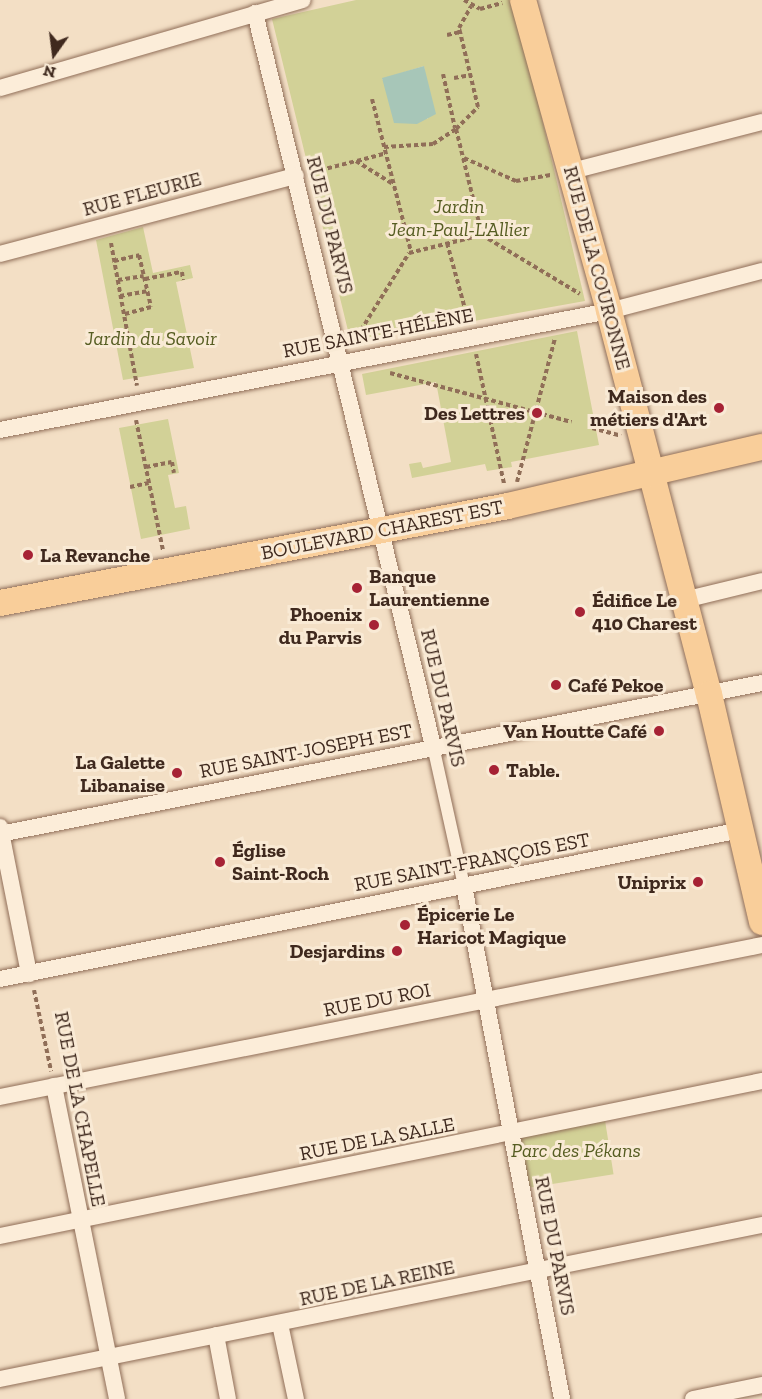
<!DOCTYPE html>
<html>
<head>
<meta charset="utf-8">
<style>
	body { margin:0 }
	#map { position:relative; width:762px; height:1399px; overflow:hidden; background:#f3dfc5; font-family:"Zilla Slab",serif }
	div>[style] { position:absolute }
	.green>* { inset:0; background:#d2d197; transform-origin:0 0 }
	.water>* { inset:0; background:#a7c6b8 }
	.path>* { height:4px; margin-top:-2px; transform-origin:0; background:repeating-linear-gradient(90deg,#906e58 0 4.5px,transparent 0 7.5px) }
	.roads { filter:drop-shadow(0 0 2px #906e58) drop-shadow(0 0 2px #906e58) }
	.pedestrian>* { height:12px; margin:-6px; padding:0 6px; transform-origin:6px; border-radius:6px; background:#fcedd9 }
	.minor>* { height:16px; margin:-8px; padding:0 8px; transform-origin:8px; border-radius:8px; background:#fcedd9 }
	.primary>* { height:26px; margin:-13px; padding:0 13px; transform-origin:13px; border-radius:13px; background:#f9ce9a }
	.dots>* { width:16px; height:16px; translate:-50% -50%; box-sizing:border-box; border:3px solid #f9ead5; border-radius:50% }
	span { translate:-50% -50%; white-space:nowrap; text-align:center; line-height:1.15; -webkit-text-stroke:6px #f9ead5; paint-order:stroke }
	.street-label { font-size:20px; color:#3f291e }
	.park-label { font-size:20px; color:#565d22; font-style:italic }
	.poi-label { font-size:20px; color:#3f291e; font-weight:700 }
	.right { translate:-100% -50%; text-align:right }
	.left { translate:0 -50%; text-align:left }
	.north { position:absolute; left:24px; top:24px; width:60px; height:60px; -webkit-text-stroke:4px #f9ead5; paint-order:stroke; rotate:194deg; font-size:16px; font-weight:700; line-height:24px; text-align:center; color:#3f291e }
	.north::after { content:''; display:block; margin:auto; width:21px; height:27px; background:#3f291e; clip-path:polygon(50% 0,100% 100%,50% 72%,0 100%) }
</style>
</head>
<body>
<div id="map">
	<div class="green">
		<i style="clip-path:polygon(evenodd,356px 0,514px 0,585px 301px,351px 343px,272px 19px,356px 0,424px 66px,428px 119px,382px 79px,424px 66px)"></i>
		<i style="clip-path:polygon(143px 227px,153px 273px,190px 265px,193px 278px,176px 282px,194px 368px,123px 380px,96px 240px)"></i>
		<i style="clip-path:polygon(577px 331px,599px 445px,511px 462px,512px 467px,487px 471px,485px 464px,412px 478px,409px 464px,421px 462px,423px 468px,451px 462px,436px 382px,366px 395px,362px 374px)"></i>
		<i style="clip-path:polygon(168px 419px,179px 473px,168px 475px,175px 508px,186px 506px,190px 529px,141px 539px,119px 428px)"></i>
		<i style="left:604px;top:1114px;width:61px;height:94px;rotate:81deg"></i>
	</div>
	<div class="water">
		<i style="clip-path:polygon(424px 66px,436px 114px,417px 124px,394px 123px,382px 78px)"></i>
	</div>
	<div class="path">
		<i style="left:464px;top:0;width:18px;rotate:29deg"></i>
		<i style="left:480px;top:9px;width:23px;rotate:-15deg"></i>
		<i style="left:447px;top:35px;width:13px;rotate:-13deg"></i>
		<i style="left:443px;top:74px;width:55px;rotate:77.5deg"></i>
		<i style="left:454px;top:78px;width:17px;rotate:-10deg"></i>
		<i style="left:372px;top:99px;width:158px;rotate:75.7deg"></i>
		<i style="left:456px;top:129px;width:31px;rotate:-45deg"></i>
		<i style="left:478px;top:107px;width:81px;rotate:-103.5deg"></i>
		<i style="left:459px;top:28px;width:25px;rotate:-61deg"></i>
		<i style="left:384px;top:147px;width:49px;rotate:-3.5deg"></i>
		<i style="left:433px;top:144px;width:27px;rotate:-33deg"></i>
		<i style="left:456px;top:129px;width:109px;rotate:76.2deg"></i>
		<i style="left:464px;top:158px;width:57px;rotate:23.9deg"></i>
		<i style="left:516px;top:181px;width:35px;rotate:-10deg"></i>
		<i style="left:357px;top:161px;width:30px;rotate:-15deg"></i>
		<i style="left:313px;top:172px;width:44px;rotate:-14.3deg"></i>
		<i style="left:356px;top:161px;width:44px;rotate:31.9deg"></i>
		<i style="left:111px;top:243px;width:145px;rotate:79.7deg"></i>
		<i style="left:447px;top:243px;width:80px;rotate:74.7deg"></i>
		<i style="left:114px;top:261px;width:26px;rotate:-13deg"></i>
		<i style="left:139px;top:255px;width:53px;rotate:77deg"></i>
		<i style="left:151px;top:307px;width:28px;rotate:165deg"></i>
		<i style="left:145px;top:279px;width:38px;rotate:-11deg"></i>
		<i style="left:182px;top:272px;width:8px;rotate:83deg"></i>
		<i style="left:118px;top:280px;width:26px;rotate:-9deg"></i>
		<i style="left:120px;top:296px;width:27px;rotate:-10deg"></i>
		<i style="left:353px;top:343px;width:106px;rotate:-58.1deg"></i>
		<i style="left:409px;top:253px;width:75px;rotate:-13.9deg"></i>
		<i style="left:482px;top:235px;width:114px;rotate:31deg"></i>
		<i style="left:476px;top:354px;width:133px;rotate:77.8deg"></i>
		<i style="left:390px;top:373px;width:188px;rotate:15.1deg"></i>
		<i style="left:136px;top:420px;width:133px;rotate:78.3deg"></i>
		<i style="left:592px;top:428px;width:30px;rotate:15deg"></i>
		<i style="left:146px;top:467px;width:26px;rotate:-11deg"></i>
		<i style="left:172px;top:462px;width:11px;rotate:80deg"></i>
		<i style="left:517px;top:482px;width:149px;rotate:-75.2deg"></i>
		<i style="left:130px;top:487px;width:19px;rotate:-12deg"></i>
		<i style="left:34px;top:990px;width:83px;rotate:78.1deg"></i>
	</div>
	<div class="roads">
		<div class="pedestrian">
			<i style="left:433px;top:746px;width:143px;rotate:77.5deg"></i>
		</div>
		<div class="minor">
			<i style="left:255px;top:13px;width:754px;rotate:76.35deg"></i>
			<i style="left:0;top:88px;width:315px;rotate:-16.2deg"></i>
			<i style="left:572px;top:171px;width:196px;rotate:-14.5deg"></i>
			<i style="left:0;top:254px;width:306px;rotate:-14.8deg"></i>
			<i style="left:0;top:430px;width:621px;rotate:-11.06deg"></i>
			<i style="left:609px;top:311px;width:158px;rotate:-14.7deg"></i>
			<i style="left:684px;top:600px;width:80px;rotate:-13.7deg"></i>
			<i style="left:0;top:827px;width:150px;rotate:78.8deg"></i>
			<i style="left:0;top:834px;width:777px;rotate:-11.21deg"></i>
			<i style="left:464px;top:886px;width:522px;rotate:79.18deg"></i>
			<i style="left:0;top:979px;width:756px;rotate:-11.37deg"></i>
			<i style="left:54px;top:1086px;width:319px;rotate:78.6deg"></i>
			<i style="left:0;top:1097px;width:777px;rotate:-11.28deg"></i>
			<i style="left:0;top:1236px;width:778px;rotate:-11.5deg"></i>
			<i style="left:280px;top:1324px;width:77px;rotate:78deg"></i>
			<i style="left:216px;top:1335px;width:65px;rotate:79.4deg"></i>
			<i style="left:0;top:1379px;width:777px;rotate:-11.43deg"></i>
			<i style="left:693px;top:1399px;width:70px;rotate:-11.5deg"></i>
		</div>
		<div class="primary">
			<i style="left:523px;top:0;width:323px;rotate:74.5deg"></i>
			<i style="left:609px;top:311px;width:396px;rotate:75.4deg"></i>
			<i style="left:709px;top:694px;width:234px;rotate:76.9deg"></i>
			<i style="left:0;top:603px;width:517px;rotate:-10.81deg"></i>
			<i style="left:508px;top:506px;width:261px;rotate:-13.1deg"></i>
		</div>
	</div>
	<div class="dots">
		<i style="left:719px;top:408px;background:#a62235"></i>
		<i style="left:537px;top:413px;background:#a62235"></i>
		<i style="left:28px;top:555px;background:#a62235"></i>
		<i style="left:357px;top:588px;background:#a62235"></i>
		<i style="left:580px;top:612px;background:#a62235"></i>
		<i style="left:374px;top:625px;background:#a62235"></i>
		<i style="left:556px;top:685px;background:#a62235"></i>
		<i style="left:659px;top:731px;background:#a62235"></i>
		<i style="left:494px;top:770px;background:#a62235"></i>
		<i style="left:177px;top:773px;background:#a62235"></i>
		<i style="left:220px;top:862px;background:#a62235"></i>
		<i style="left:698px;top:882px;background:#a62235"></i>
		<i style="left:405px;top:925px;background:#a62235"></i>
		<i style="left:397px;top:951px;background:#a62235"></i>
	</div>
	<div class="street-label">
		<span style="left:142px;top:194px;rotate:-15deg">RUE FLEURIE</span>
		<span style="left:330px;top:225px;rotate:76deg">RUE DU PARVIS</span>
		<span style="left:597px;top:268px;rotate:75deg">RUE DE LA COURONNE</span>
		<span style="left:378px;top:333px;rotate:-11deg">RUE SAINTE-HÉLÈNE</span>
		<span style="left:382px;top:530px;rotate:-11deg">BOULEVARD CHAREST EST</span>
		<span style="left:443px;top:698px;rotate:77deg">RUE DU PARVIS</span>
		<span style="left:306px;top:751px;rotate:-11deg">RUE SAINT-JOSEPH EST</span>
		<span style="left:472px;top:862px;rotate:-11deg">RUE SAINT-FRANÇOIS EST</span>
		<span style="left:377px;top:1000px;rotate:-11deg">RUE DU ROI</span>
		<span style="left:80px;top:1109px;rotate:79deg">RUE DE LA CHAPELLE</span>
		<span style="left:377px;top:1139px;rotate:-11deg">RUE DE LA SALLE</span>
		<span style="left:555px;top:1246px;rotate:79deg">RUE DU PARVIS</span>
		<span style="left:377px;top:1283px;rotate:-12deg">RUE DE LA REINE</span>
	</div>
	<div class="park-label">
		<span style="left:459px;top:218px">Jardin<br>Jean-Paul-L'Allier</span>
		<span style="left:151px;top:338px">Jardin du Savoir</span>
		<span style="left:576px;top:1150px">Parc des Pékans</span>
	</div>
	<div class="poi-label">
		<span class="right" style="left:707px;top:408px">Maison des<br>métiers d'Art</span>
		<span class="right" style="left:525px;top:413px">Des Lettres</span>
		<span class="left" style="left:40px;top:555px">La Revanche</span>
		<span class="left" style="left:369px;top:588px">Banque<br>Laurentienne</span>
		<span class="left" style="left:592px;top:612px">Édifice Le<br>410 Charest</span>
		<span class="right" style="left:362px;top:626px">Phoenix<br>du Parvis</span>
		<span class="left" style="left:568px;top:685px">Café Pekoe</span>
		<span class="right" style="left:647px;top:731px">Van Houtte Café</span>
		<span class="right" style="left:165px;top:774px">La Galette<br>Libanaise</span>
		<span class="left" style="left:506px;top:770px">Table.</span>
		<span class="left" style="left:232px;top:862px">Église<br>Saint-Roch</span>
		<span class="right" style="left:686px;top:882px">Uniprix</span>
		<span class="left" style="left:417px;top:926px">Épicerie Le<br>Haricot Magique</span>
		<span class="right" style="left:385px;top:951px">Desjardins</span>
	</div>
	<div class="north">N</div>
</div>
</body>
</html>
